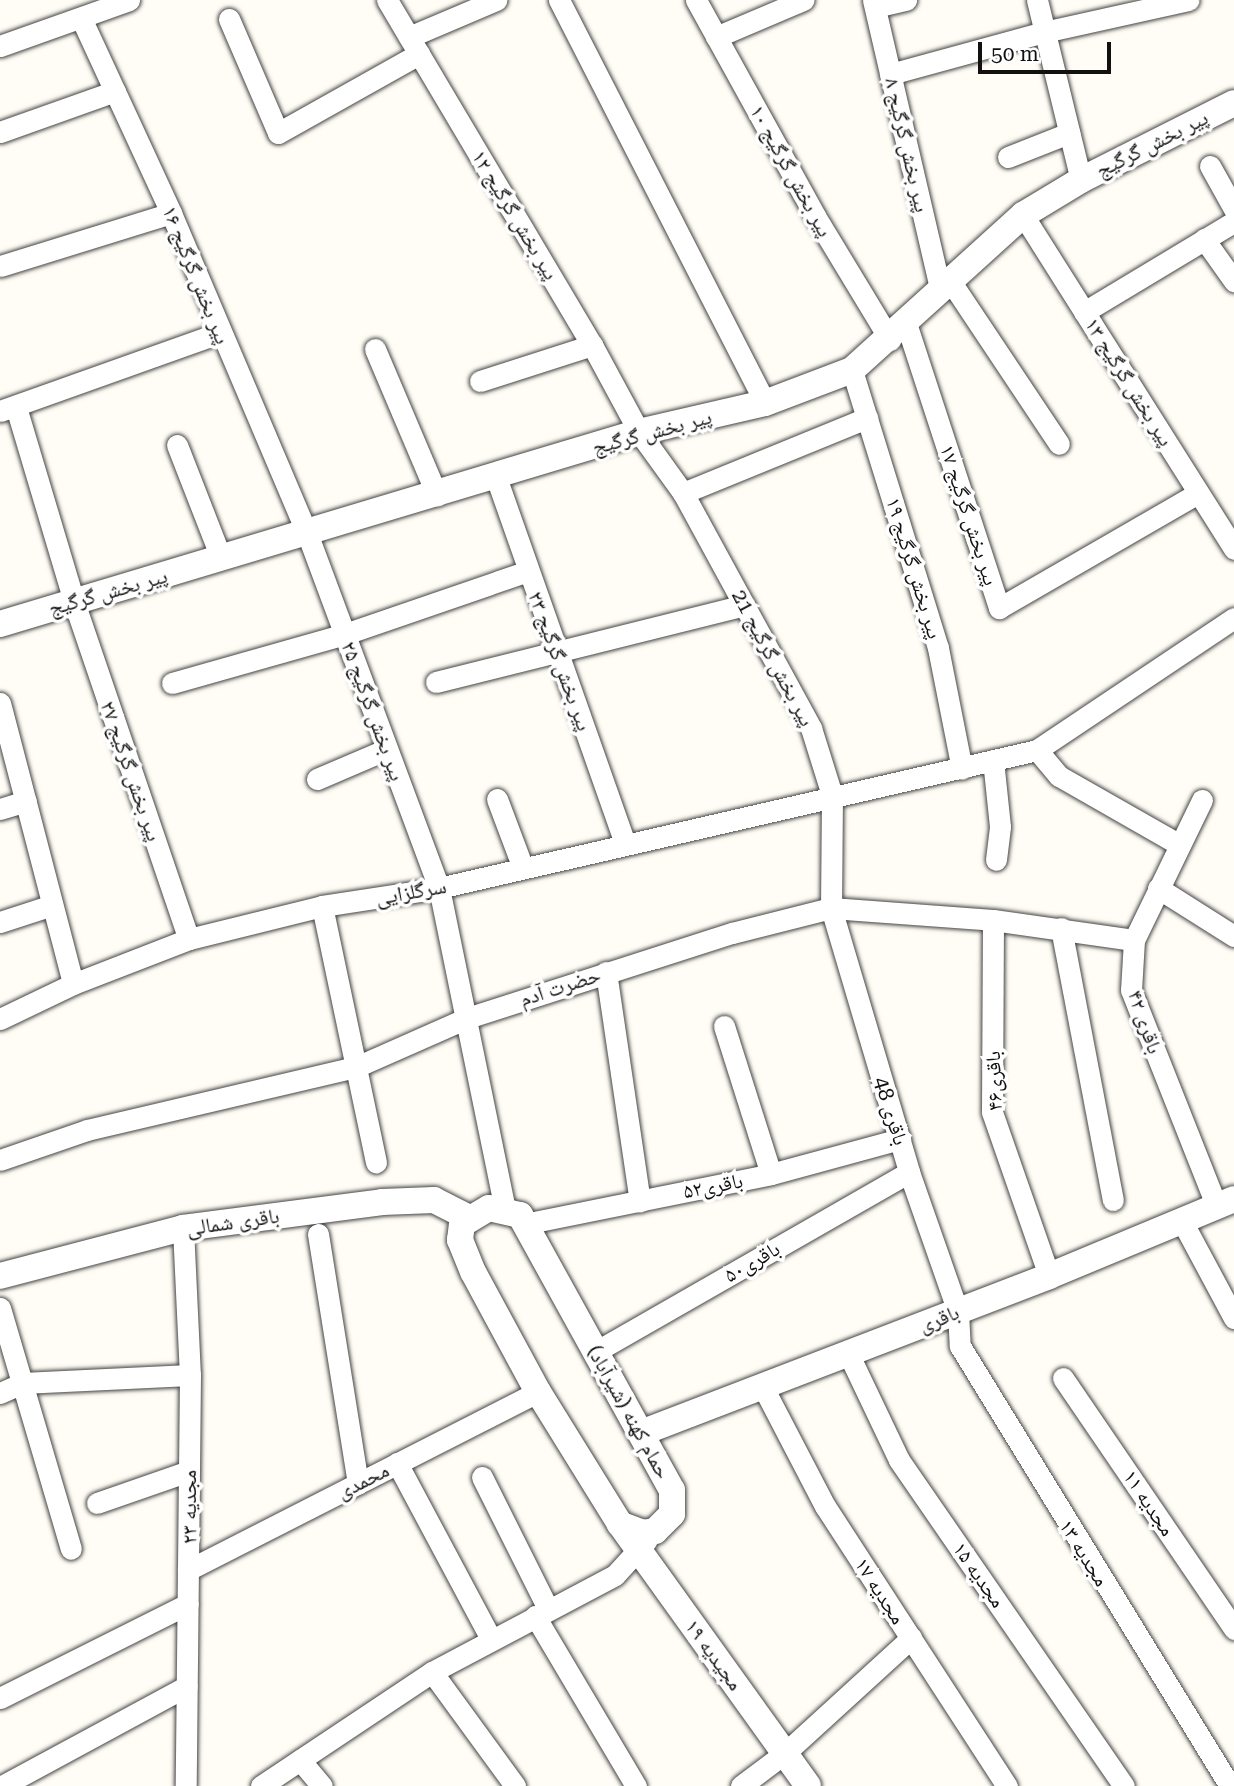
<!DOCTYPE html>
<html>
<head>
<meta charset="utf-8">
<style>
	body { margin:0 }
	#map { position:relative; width:1234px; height:1786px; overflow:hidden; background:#fffdf5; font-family:"Roboto Serif","Noto Naskh Arabic",serif }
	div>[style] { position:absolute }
	.roads { filter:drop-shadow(0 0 2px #444) drop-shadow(0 0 2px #444) }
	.minor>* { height:21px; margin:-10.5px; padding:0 10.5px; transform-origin:10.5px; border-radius:10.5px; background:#fff }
	.tertiary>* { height:26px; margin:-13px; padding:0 13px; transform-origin:13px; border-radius:13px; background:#fff }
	span { translate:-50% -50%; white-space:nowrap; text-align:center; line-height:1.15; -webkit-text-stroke:7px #fff; paint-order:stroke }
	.street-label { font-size:21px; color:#111 }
	.scale { position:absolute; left:978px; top:42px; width:133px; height:32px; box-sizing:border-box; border:4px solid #111; border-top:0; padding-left:9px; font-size:21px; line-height:24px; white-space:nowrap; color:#111; -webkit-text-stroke:5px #fff; paint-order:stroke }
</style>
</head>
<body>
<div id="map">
	<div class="roads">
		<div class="minor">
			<i style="left:387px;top:0;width:401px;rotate:59.3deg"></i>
			<i style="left:592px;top:345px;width:99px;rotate:61.6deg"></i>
			<i style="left:639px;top:432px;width:75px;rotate:54.2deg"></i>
			<i style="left:683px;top:493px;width:268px;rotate:61.4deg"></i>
			<i style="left:811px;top:728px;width:70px;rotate:72.6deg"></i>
			<i style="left:832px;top:795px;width:113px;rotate:90.5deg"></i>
			<i style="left:831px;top:908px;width:275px;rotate:73.5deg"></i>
			<i style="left:909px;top:1172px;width:148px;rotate:70.7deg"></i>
			<i style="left:958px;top:1312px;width:34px;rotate:87deg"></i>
			<i style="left:960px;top:1346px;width:516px;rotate:58.47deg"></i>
			<i style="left:559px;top:0;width:453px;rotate:62.9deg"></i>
			<i style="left:696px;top:0;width:247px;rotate:61.1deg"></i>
			<i style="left:815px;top:216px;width:145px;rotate:58.8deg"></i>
			<i style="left:873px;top:0;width:297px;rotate:76.9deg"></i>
			<i style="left:1037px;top:0;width:185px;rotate:76.3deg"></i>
			<i style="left:875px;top:7px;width:32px;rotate:-13deg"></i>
			<i style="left:81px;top:18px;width:215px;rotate:65.2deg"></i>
			<i style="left:171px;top:213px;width:348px;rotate:67deg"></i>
			<i style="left:307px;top:533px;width:379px;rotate:69.6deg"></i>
			<i style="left:439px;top:888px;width:328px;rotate:78.4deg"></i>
			<i style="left:229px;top:19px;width:124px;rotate:66.7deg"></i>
			<i style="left:278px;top:133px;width:162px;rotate:-29.3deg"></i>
			<i style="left:409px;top:37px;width:95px;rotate:-23deg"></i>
			<i style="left:716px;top:37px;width:95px;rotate:-23deg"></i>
			<i style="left:0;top:46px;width:137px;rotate:-19.6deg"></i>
			<i style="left:890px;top:74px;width:160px;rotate:-15.3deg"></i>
			<i style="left:1044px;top:32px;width:148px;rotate:-12.5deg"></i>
			<i style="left:0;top:132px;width:122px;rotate:-19.6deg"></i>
			<i style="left:1008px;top:157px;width:66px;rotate:-21.5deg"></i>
			<i style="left:1210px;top:166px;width:49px;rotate:60.8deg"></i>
			<i style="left:1023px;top:215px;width:395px;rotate:57.7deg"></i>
			<i style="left:1204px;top:239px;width:52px;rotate:54.5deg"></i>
			<i style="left:0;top:266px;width:179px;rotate:-17.2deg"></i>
			<i style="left:949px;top:279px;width:198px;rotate:56.3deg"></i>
			<i style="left:1084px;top:312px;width:175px;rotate:-31deg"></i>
			<i style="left:906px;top:323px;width:300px;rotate:71.9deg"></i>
			<i style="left:999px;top:608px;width:230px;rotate:-30deg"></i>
			<i style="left:375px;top:349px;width:159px;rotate:67deg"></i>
			<i style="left:852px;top:370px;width:291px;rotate:72.8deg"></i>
			<i style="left:938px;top:648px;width:123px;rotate:78.8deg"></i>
			<i style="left:480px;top:381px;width:118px;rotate:-17.8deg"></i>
			<i style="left:16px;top:407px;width:203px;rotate:73.4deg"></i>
			<i style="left:74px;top:602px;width:356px;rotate:71.2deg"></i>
			<i style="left:0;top:411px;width:232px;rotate:-19.6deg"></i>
			<i style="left:177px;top:445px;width:121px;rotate:68.7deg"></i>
			<i style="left:496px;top:477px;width:389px;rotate:70.6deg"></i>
			<i style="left:683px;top:493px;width:199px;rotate:-22.2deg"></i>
			<i style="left:436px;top:682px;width:318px;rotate:-14deg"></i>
			<i style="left:172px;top:683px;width:180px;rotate:-15.8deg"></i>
			<i style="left:345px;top:634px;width:194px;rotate:-19deg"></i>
			<i style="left:0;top:703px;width:290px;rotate:75.4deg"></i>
			<i style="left:1037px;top:750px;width:34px;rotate:50deg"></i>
			<i style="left:1059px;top:776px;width:139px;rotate:29.7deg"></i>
			<i style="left:993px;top:760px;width:67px;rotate:84deg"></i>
			<i style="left:1000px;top:827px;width:33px;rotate:97deg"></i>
			<i style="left:317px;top:779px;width:76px;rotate:-23.2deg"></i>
			<i style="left:497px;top:799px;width:74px;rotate:69.4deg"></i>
			<i style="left:1202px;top:800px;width:156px;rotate:115.9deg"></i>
			<i style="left:1134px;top:940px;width:50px;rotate:93.4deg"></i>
			<i style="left:1131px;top:990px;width:233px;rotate:68.4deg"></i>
			<i style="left:0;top:809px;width:27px;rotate:-17deg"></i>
			<i style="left:1158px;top:888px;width:90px;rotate:32.3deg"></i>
			<i style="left:322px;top:906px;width:262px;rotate:78.1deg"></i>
			<i style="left:993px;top:920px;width:192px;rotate:90.3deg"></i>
			<i style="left:992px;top:1112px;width:174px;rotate:70.8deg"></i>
			<i style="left:0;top:922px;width:55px;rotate:-18.1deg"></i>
			<i style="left:1061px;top:928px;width:277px;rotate:79.2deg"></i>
			<i style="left:606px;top:972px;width:232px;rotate:81.6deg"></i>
			<i style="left:0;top:1019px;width:81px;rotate:-25.6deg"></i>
			<i style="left:73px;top:984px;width:124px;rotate:-21.2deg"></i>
			<i style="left:189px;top:939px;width:137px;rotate:-13.9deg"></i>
			<i style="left:322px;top:906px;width:118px;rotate:-8.7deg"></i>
			<i style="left:439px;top:888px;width:614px;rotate:-12.99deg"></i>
			<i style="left:1037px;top:750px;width:237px;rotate:-33.8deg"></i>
			<i style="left:724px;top:1026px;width:155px;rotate:72.4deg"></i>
			<i style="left:0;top:1160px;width:92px;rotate:-19deg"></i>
			<i style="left:87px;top:1130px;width:276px;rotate:-13.2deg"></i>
			<i style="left:356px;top:1067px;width:121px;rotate:-23.8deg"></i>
			<i style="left:467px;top:1018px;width:278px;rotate:-17.8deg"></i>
			<i style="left:732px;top:933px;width:102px;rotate:-14.2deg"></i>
			<i style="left:831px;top:908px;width:162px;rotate:4.2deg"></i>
			<i style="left:993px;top:920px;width:142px;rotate:8.1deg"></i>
			<i style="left:1183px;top:1223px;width:108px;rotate:61.8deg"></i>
			<i style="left:524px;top:1224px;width:252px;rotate:-11.4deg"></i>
			<i style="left:771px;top:1174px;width:134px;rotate:-15.2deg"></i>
			<i style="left:183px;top:1228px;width:147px;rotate:87.3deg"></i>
			<i style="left:190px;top:1375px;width:411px;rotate:90.6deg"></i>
			<i style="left:318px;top:1234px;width:253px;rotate:80.9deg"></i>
			<i style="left:0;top:1308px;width:251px;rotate:73.6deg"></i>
			<i style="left:595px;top:1352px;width:362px;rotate:-29.8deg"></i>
			<i style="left:849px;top:1355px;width:116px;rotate:64.5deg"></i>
			<i style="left:899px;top:1460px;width:396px;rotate:55.4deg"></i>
			<i style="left:1063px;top:1378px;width:304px;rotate:55.7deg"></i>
			<i style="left:764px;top:1389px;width:132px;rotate:62.5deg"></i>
			<i style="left:825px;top:1506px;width:334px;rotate:57deg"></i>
			<i style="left:0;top:1393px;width:24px;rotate:-24deg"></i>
			<i style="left:22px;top:1383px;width:168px;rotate:-2.7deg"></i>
			<i style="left:397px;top:1463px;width:200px;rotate:61.9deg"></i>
			<i style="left:482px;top:1477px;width:148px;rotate:63.4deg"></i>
			<i style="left:97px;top:1503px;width:97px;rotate:-19.2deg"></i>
			<i style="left:188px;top:1570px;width:393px;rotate:-27deg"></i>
			<i style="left:535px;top:1616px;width:198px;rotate:59.3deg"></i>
			<i style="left:432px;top:1672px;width:141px;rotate:53.9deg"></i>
			<i style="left:0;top:1698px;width:210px;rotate:-26.6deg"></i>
			<i style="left:300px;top:1760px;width:34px;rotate:50deg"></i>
			<i style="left:2px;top:1786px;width:210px;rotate:-28.4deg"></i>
			<i style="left:261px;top:1786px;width:206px;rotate:-33.7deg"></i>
			<i style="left:432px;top:1672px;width:207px;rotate:-27.9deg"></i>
			<i style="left:615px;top:1575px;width:47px;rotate:-47.6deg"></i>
			<i style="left:741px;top:1786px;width:55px;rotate:-36.9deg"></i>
			<i style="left:785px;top:1753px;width:171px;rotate:-42.4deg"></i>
		</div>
		<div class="tertiary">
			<i style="left:0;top:624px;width:667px;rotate:-16.72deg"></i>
			<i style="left:639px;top:432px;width:129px;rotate:-13deg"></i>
			<i style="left:765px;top:403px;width:93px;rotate:-20.8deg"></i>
			<i style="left:852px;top:370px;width:231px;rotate:-42.2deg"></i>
			<i style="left:1023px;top:215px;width:68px;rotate:-31.1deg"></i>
			<i style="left:1081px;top:180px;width:171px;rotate:-26.7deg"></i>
			<i style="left:489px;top:1208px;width:32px;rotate:13deg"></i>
			<i style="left:520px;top:1215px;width:314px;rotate:61.1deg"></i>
			<i style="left:672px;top:1490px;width:24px;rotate:90deg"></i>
			<i style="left:672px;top:1514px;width:24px;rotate:135deg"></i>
			<i style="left:655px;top:1531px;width:12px;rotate:171deg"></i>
			<i style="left:643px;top:1533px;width:25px;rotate:-159deg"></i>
			<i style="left:620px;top:1524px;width:155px;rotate:-121.8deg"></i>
			<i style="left:538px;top:1392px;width:136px;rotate:-118.4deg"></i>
			<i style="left:473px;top:1272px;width:35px;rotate:-112deg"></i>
			<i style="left:460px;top:1240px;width:16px;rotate:-83deg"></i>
			<i style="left:462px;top:1224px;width:31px;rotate:-31deg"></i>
			<i style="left:0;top:1276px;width:189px;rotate:-14.7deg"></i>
			<i style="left:183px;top:1228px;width:201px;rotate:-7.4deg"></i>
			<i style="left:382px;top:1202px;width:52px;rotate:-2.2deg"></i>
			<i style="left:434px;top:1200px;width:38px;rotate:27deg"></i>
			<i style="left:641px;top:1433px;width:437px;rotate:-21deg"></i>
			<i style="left:1049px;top:1276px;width:200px;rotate:-22.6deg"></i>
			<i style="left:620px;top:1524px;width:322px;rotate:54.3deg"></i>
		</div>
	</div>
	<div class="street-label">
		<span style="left:1152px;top:144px;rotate:-27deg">پیر بخش گرگیج</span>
		<span style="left:907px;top:145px;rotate:77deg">پیر بخش گرگیج ۸</span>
		<span style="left:791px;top:171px;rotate:61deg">پیر بخش گرگیج ۱۰</span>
		<span style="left:515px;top:215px;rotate:59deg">پیر بخش گرگیج ۱۲</span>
		<span style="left:196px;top:275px;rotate:68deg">پیر بخش گرگیج ۱۶</span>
		<span style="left:1129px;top:382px;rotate:58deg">پیر بخش گرگیج ۱۳</span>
		<span style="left:652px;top:432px;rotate:-15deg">پیر بخش گرگیج</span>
		<span style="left:969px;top:515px;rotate:72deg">پیر بخش گرگیج ۱۷</span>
		<span style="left:914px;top:568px;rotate:73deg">پیر بخش گرگیج ۱۹</span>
		<span style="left:108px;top:592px;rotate:-16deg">پیر بخش گرگیج</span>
		<span style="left:773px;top:658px;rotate:62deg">پیر بخش گرگیج 21</span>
		<span style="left:560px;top:661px;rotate:70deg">پیر بخش گرگیج ۲۳</span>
		<span style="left:373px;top:711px;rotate:70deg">پیر بخش گرگیج ۲۵</span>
		<span style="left:131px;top:771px;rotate:71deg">پیر بخش گرگیج ۲۷</span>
		<span style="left:411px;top:892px;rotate:-10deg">سرگلزایی</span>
		<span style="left:560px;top:987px;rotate:-18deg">حضرت آدم</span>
		<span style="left:1145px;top:1022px;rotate:71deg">باقری ۴۲</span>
		<span style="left:994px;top:1081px;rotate:-92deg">باقری۴۶</span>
		<span style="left:891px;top:1111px;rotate:73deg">باقری 48</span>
		<span style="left:713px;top:1186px;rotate:-11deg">باقری۵۲</span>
		<span style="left:233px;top:1222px;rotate:-8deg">باقری شمالی</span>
		<span style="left:752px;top:1262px;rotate:-30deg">باقری۵۰</span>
		<span style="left:939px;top:1319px;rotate:-22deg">باقری</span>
		<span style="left:629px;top:1412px;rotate:61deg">حمام کهنه (شیرآباد)</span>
		<span style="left:363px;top:1481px;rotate:-27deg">محمدی</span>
		<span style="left:1149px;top:1503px;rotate:56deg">مجدیه ۱۱</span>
		<span style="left:189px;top:1507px;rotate:-90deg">مجدیه ۲۳</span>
		<span style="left:1084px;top:1553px;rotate:58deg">مجدیه ۱۳</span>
		<span style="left:979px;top:1575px;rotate:55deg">مجدیه ۱۵</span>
		<span style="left:880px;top:1591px;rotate:57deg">مجدیه ۱۷</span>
		<span style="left:714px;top:1655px;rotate:54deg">مجیدیه ۱۹</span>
	</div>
	<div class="scale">50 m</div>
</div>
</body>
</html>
